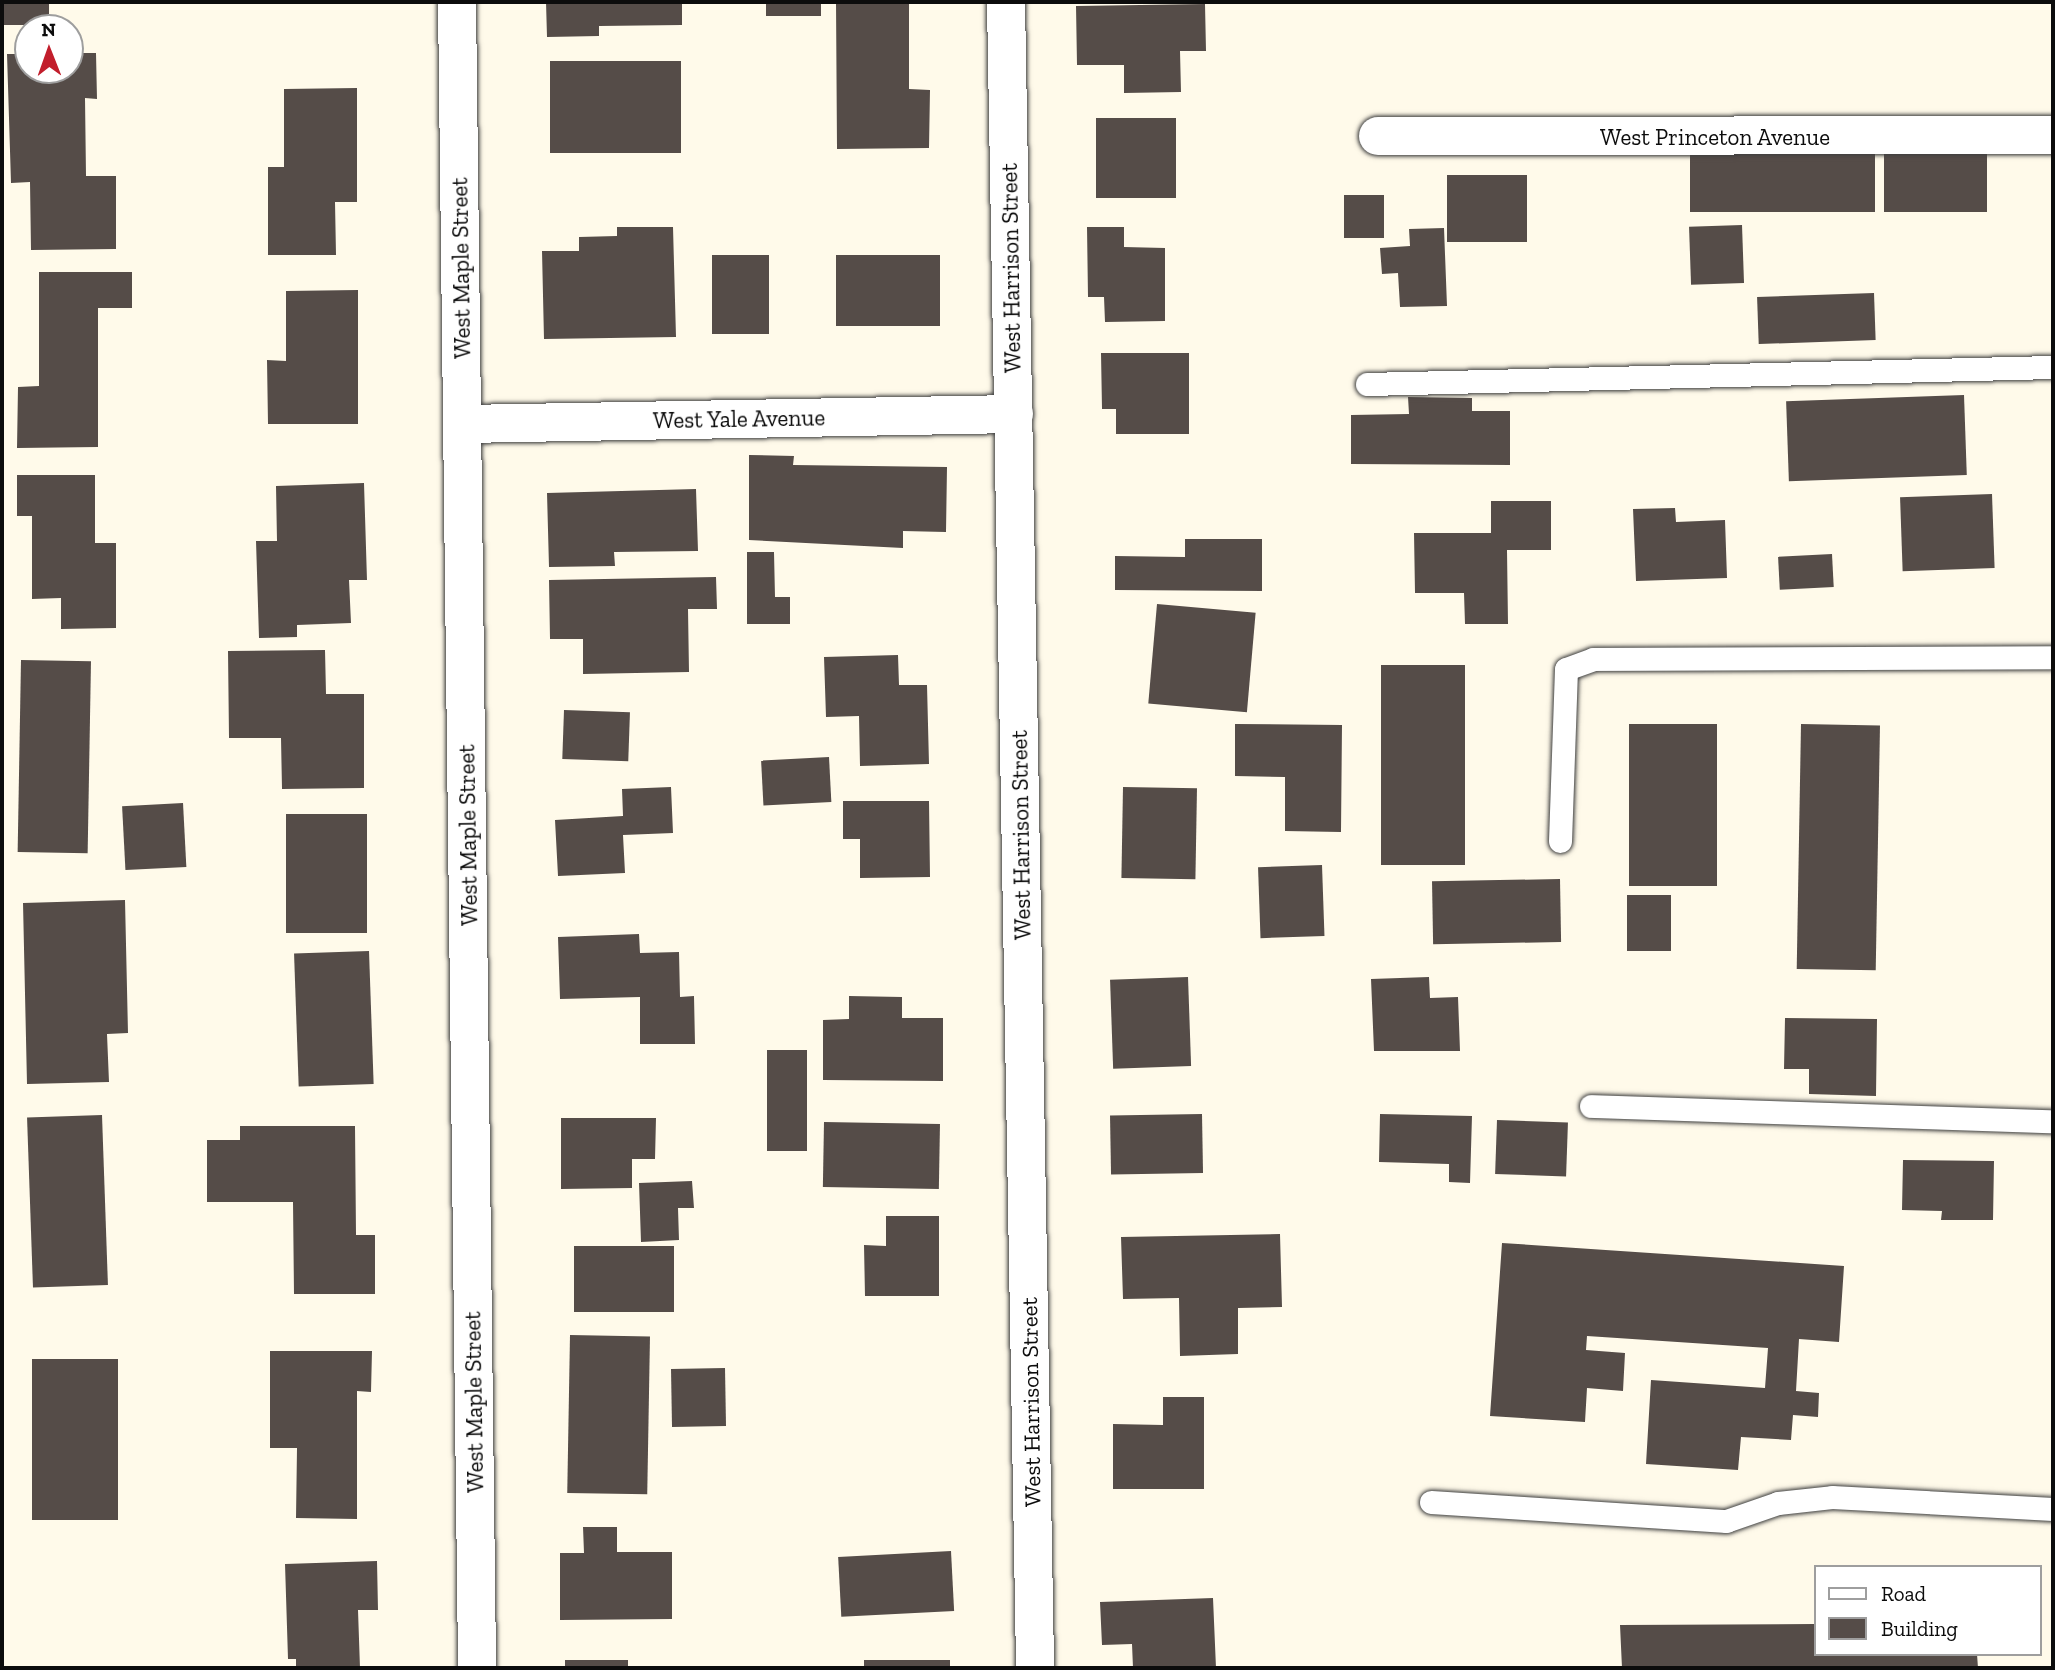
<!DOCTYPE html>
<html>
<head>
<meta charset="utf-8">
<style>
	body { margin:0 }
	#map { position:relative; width:2055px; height:1670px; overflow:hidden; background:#fffaea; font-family:"Zilla Slab",serif }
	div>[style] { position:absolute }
	.building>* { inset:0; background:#554c48; transform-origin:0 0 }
	.roads { filter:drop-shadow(0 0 2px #3f3f3f) drop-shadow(0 0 2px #3f3f3f) }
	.service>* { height:23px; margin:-11.5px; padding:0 11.5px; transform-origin:11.5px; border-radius:11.5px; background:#fff }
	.minor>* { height:38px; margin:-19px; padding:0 19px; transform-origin:19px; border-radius:19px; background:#fff }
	span { translate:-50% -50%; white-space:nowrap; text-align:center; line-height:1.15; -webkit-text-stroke:7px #fff; paint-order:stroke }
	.street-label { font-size:23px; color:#0c0c0c }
	.frame { position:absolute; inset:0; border:4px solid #0c0c0c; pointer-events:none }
	.legend { position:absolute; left:1814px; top:1565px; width:228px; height:91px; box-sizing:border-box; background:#fff; border:2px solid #9e9e9e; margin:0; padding:9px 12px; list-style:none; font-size:21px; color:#0c0c0c }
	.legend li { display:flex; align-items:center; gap:14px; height:35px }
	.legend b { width:35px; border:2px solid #9e9e9e }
	.north { position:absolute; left:14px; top:14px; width:70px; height:70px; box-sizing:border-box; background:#fff; border:2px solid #9e9e9e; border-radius:50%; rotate:359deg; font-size:19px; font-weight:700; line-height:28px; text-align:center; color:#0c0c0c }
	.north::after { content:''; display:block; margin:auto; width:24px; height:32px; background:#c21e2c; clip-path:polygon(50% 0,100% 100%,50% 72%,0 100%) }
</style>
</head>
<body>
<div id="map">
	<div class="building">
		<i style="left:2px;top:2px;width:47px;height:23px"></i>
		<i style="clip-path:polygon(546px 2px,682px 2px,682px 25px,599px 26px,599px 36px,547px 37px)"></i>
		<i style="left:766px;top:2px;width:55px;height:14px"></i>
		<i style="clip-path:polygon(836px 2px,909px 2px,909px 89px,930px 90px,929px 148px,837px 149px)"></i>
		<i style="clip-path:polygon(1205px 4px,1206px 51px,1180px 51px,1181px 92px,1124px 93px,1124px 65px,1077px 65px,1076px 6px)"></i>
		<i style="clip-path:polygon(70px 53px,96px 53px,97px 99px,85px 98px,86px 176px,116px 176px,116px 249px,31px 250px,30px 182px,11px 183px,7px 54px,28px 54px,28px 70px,70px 70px)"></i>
		<i style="left:550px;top:61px;width:131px;height:92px"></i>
		<i style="clip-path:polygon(357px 88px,357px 202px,335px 202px,336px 255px,268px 255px,268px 167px,284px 167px,284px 89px)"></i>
		<i style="left:1096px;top:118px;width:80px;height:80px"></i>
		<i style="left:1690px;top:152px;width:185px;height:60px"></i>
		<i style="left:1884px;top:154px;width:103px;height:58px"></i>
		<i style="left:1527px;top:175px;width:67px;height:80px;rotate:90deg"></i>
		<i style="left:1344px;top:195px;width:40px;height:43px"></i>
		<i style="left:1742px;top:225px;width:58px;height:53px;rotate:88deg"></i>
		<i style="clip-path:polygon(617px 227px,673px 227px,676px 337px,544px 339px,542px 251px,579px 251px,579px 237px,617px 236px)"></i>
		<i style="clip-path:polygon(1087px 227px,1124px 227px,1124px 247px,1165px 248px,1165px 321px,1105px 322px,1104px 297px,1088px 297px)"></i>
		<i style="clip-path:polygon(1444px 228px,1447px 306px,1400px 307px,1398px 273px,1382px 274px,1380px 248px,1410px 246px,1409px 229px)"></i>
		<i style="left:712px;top:255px;width:57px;height:79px"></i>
		<i style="left:836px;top:255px;width:104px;height:71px"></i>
		<i style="clip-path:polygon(39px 272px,132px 272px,132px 308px,98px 308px,98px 447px,17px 448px,18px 387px,39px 386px)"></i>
		<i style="clip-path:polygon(358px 290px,358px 424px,268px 424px,267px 360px,286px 361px,286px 291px)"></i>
		<i style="left:1874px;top:293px;width:47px;height:117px;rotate:88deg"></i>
		<i style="clip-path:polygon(1101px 353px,1189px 353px,1189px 434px,1116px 434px,1116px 409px,1102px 409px)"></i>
		<i style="left:1964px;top:395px;width:80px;height:178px;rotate:88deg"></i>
		<i style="clip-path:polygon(1408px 397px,1472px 398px,1472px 411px,1510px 411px,1510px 465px,1351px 464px,1351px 415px,1409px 414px)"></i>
		<i style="clip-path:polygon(749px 455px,794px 456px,793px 465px,947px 467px,946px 532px,903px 531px,903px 548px,749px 540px)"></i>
		<i style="clip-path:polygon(17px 475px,95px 475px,95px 543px,116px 543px,116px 628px,61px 629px,61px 598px,32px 599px,32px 516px,17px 516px)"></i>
		<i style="clip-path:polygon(364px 483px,367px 580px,349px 580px,351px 623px,297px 625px,297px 637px,259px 638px,256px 541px,277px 541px,276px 486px)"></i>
		<i style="clip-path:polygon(696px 489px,698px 551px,614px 552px,615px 566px,549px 567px,547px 493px)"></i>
		<i style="left:1992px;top:494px;width:74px;height:92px;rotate:88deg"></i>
		<i style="clip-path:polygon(1491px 501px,1551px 501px,1551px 550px,1507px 550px,1508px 624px,1465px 624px,1464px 593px,1415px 593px,1414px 533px,1491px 533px)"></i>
		<i style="clip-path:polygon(1675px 508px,1676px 522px,1725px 520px,1727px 578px,1636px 581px,1633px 509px)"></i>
		<i style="clip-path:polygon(1185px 539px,1262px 539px,1262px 591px,1115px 590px,1115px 556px,1185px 557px)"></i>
		<i style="clip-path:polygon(747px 552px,774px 552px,775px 597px,790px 597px,790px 624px,747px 624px)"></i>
		<i style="left:1832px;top:554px;width:33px;height:54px;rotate:87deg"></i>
		<i style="clip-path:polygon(716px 577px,717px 609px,688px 609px,689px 672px,583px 674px,583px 639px,550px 639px,549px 580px)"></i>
		<i style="left:1157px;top:604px;width:99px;height:100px;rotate:5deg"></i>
		<i style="clip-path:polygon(325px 650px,326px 694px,364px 694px,364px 788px,282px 789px,281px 738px,229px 738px,228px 651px)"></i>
		<i style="clip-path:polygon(898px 655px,899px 685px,927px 685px,929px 764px,860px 766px,859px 716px,826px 717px,824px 657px)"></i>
		<i style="left:21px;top:660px;width:70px;height:192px;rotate:1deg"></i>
		<i style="left:1381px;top:665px;width:84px;height:200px"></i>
		<i style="left:564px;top:710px;width:66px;height:49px;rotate:2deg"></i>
		<i style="clip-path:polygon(1235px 724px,1342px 725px,1341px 832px,1285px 831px,1285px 777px,1235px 776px)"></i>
		<i style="left:1629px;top:724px;width:88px;height:162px"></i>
		<i style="left:1801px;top:724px;width:79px;height:245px;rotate:1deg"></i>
		<i style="left:829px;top:757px;width:45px;height:68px;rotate:87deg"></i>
		<i style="clip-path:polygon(671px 787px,673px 833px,623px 835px,625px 873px,558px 876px,555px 820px,623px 816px,622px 789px)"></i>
		<i style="left:1123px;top:787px;width:74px;height:91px;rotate:1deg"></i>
		<i style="clip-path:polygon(843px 801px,929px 801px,930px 877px,860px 878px,860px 839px,843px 839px)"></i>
		<i style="left:183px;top:803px;width:64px;height:61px;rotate:87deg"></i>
		<i style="left:286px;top:814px;width:81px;height:119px"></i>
		<i style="left:1322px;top:865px;width:71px;height:64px;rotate:88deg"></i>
		<i style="left:1560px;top:879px;width:63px;height:128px;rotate:89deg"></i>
		<i style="left:1627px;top:895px;width:44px;height:56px"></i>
		<i style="clip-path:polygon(125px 900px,128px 1033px,107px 1034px,109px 1082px,27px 1084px,23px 903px)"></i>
		<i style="clip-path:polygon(639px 934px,640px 953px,679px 952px,680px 997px,694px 996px,695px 1044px,640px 1044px,640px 997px,560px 999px,558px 937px)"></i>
		<i style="left:369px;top:951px;width:133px;height:75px;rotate:88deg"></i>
		<i style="left:1188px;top:977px;width:89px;height:78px;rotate:88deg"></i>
		<i style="clip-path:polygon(1429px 977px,1430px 998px,1458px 997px,1460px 1051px,1374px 1051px,1371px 979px)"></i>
		<i style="clip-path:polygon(849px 996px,902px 997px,902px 1018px,943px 1018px,943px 1081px,823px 1080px,823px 1020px,849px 1019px)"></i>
		<i style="clip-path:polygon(1785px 1018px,1877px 1019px,1876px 1096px,1809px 1094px,1809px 1069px,1784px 1069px)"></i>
		<i style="left:767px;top:1050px;width:40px;height:101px"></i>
		<i style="left:1202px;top:1114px;width:59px;height:92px;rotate:89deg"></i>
		<i style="clip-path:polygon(1380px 1114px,1472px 1116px,1470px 1183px,1449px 1182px,1449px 1164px,1379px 1162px)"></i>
		<i style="left:102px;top:1115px;width:170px;height:75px;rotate:88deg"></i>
		<i style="clip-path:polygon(561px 1118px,656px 1118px,655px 1159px,632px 1159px,632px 1188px,561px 1189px)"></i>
		<i style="left:1497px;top:1120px;width:71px;height:54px;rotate:2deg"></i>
		<i style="left:824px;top:1122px;width:116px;height:65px;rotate:1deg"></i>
		<i style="clip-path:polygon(240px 1126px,355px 1126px,356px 1235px,375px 1235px,375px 1294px,294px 1294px,293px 1202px,207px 1202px,207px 1140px,240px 1140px)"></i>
		<i style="clip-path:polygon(1903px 1160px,1994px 1161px,1993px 1220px,1941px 1220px,1942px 1211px,1902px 1210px)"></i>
		<i style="clip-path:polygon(692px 1181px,694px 1208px,678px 1208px,679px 1240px,641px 1242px,639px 1183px)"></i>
		<i style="clip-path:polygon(886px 1216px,939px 1216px,939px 1296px,865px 1296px,864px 1245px,886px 1246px)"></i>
		<i style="clip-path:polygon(1280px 1234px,1282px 1307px,1238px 1308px,1238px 1354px,1180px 1356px,1179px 1298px,1123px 1299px,1121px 1237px)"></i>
		<i style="clip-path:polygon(1502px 1243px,1844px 1266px,1839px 1342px,1799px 1339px,1796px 1391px,1819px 1393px,1818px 1417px,1793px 1415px,1791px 1440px,1741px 1437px,1738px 1470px,1646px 1464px,1651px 1380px,1765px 1388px,1768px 1348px,1587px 1336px,1586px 1350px,1625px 1353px,1623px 1391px,1587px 1388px,1585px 1422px,1490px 1416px)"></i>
		<i style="left:574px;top:1246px;width:100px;height:66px"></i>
		<i style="left:570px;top:1335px;width:80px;height:158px;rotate:1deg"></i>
		<i style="clip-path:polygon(270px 1351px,372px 1351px,371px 1392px,357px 1391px,357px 1519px,296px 1518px,297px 1448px,270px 1448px)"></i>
		<i style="left:32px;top:1359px;width:86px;height:161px"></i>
		<i style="left:725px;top:1368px;width:58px;height:54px;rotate:89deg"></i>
		<i style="clip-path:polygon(1163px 1397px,1204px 1397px,1204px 1489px,1113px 1489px,1113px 1424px,1163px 1425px)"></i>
		<i style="clip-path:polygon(583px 1527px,617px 1527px,617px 1552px,672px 1552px,672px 1619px,560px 1620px,560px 1553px,584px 1553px)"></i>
		<i style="left:951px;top:1551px;width:60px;height:113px;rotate:87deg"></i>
		<i style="clip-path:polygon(377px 1561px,378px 1610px,358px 1610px,360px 1668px,296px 1668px,296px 1659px,288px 1659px,285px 1564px)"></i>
		<i style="clip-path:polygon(1213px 1598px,1216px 1668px,1133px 1668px,1132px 1644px,1102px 1645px,1100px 1602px)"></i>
		<i style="clip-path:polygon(1815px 1624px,1815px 1654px,1977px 1654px,1978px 1668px,1622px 1668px,1620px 1625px)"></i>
		<i style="left:565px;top:1660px;width:63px;height:8px"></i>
		<i style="left:864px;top:1660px;width:86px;height:8px"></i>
	</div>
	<div class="roads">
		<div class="service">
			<i style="left:1367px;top:384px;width:686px;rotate:-1.42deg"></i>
			<i style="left:1560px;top:841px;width:172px;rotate:-88deg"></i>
			<i style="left:1566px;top:669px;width:29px;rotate:-20deg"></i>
			<i style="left:1593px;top:659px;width:460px;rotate:-0.2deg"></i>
			<i style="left:1591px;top:1106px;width:462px;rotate:1.9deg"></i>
			<i style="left:1431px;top:1502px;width:296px;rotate:3.7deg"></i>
			<i style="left:1726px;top:1521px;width:55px;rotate:-19.1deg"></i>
			<i style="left:1778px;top:1503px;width:54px;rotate:-6.3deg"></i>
			<i style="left:1832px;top:1497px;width:221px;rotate:3.1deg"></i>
		</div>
		<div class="minor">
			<i style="left:457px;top:2px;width:1666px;rotate:89.31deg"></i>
			<i style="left:1006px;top:2px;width:1666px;rotate:89deg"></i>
			<i style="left:1378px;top:136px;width:675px;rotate:-0.08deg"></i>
			<i style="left:464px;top:424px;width:550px;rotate:-1.04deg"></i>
		</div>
	</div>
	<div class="street-label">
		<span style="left:1715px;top:137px">West Princeton Avenue</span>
		<span style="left:461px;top:268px;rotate:-91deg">West Maple Street</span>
		<span style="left:1011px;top:268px;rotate:-91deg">West Harrison Street</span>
		<span style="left:739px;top:419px;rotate:-1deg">West Yale Avenue</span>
		<span style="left:468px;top:835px;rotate:-91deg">West Maple Street</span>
		<span style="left:1021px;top:835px;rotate:-91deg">West Harrison Street</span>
		<span style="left:474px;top:1402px;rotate:-91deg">West Maple Street</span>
		<span style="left:1031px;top:1402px;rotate:-91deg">West Harrison Street</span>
	</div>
	<div class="frame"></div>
	<ul class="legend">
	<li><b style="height:9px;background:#fff"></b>Road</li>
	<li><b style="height:19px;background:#554c48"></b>Building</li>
	</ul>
	<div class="north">N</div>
</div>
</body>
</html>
